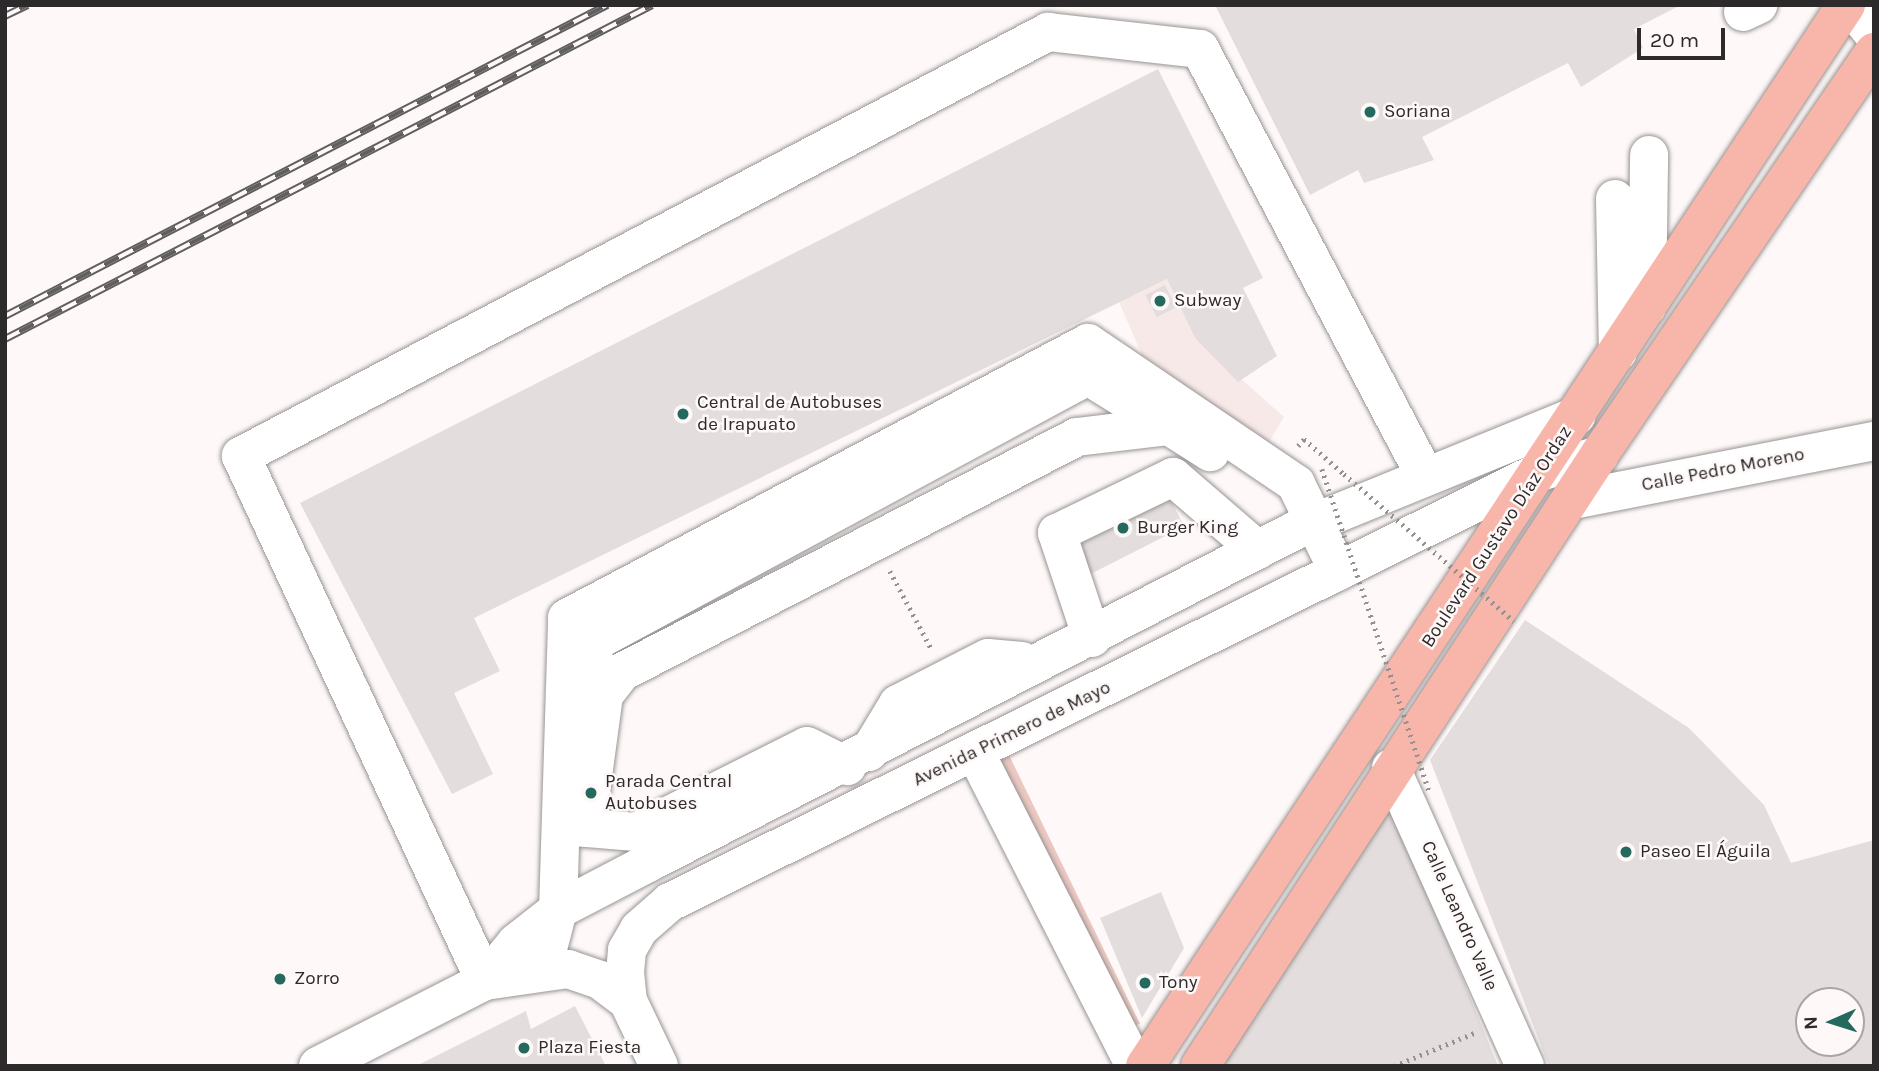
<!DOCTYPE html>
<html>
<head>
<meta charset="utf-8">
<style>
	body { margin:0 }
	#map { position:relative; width:1879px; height:1071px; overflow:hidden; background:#fef9f8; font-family:Karla,sans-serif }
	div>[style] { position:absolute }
	.built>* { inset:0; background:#f7e9e7 }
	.green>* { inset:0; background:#ecc8c2; transform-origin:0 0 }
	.building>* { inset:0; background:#e3dedd; transform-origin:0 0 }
	.path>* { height:4.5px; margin-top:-2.25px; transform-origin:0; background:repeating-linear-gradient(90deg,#959191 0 2px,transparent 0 7px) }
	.roads { filter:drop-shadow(0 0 2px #989493) drop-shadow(0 0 2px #989493) }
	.minor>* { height:38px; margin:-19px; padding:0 19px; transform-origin:19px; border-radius:19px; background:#fff }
	.major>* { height:38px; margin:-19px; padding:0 19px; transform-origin:19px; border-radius:19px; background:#f8b5aa }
	.rail>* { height:8px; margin-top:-4px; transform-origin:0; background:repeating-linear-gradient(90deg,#fef9f8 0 16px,#615e5e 0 32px); box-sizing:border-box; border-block:2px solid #615e5e }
	.path-bridge>* { height:4.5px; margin-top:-2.25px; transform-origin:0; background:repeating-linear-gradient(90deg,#959191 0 2px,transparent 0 7px) }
	.dots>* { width:19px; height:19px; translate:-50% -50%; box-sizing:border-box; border:4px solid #fef9f8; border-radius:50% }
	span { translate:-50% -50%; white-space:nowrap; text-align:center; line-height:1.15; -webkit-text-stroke:5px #fef9f8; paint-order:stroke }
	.poi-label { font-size:19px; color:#2c2a2a }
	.left { translate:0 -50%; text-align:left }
	.street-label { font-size:19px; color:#2c2a2a }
	.frame { position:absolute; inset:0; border:7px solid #2c2a2a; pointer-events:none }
	.north { position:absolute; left:1795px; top:987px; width:70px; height:70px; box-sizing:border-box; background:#fef9f8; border:2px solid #aaa6a6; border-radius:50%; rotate:267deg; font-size:19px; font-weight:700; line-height:28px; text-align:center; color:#2c2a2a }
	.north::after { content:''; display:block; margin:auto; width:24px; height:32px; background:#23695d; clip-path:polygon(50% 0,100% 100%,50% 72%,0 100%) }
	.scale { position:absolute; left:1637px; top:28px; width:88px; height:32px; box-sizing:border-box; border:4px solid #2c2a2a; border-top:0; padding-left:9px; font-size:21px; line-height:24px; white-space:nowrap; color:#2c2a2a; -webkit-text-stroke:5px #fef9f8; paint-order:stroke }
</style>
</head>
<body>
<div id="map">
	<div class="built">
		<i style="clip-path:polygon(1167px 279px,1195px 338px,1284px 417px,1267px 445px,1142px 355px,1119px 302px)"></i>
	</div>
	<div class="green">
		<i style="left:1008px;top:753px;width:301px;height:34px;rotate:64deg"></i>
	</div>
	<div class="building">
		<i style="clip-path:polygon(1215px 5px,1681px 5px,1634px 29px,1643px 48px,1581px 87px,1568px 63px,1422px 137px,1434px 160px,1364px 183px,1358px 170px,1310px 195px)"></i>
		<i style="clip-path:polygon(1158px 69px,1263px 278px,1243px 288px,1277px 356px,1238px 382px,1195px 338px,1167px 279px,474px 618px,500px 671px,454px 693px,493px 774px,452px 794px,300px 503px)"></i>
		<i style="left:1165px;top:285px;width:25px;height:22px;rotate:63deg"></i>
		<i style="left:1161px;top:481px;width:51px;height:111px;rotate:63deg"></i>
		<i style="clip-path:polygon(evenodd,1525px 620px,1689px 728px,1764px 805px,1791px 863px,1874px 840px,1874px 1066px,1549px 1066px,1430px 760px,1525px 620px,1809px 1001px,1851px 1001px,1851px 1043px,1809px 1043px,1809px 1001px)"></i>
		<i style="clip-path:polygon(1392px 805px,1498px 1066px,1222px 1066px)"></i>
		<i style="clip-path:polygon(1161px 892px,1184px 948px,1142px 1018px,1100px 918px)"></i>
		<i style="clip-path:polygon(575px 1006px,606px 1066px,416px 1066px,526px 1011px,531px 1029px)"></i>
	</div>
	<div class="path">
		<i style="left:1298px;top:446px;width:9px;rotate:-49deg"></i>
		<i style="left:1304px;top:439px;width:53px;rotate:41.2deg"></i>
		<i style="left:890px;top:571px;width:89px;rotate:62deg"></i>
		<i style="left:1394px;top:1066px;width:87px;rotate:-22.4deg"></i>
	</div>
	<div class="roads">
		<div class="minor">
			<i style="left:1850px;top:5px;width:38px;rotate:51deg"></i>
			<i style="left:1743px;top:12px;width:17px;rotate:-25deg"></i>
			<i style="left:1615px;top:199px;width:153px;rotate:88.9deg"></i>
			<i style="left:1647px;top:307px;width:152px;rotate:-89.2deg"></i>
			<i style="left:1573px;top:500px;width:307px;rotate:-11.1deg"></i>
			<i style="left:1092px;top:638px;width:111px;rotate:-108.4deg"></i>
			<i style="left:1057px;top:533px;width:129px;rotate:-25.8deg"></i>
			<i style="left:1173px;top:477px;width:112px;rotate:40.7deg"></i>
			<i style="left:573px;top:696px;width:61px;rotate:-65.9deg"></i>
			<i style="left:598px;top:640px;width:557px;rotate:-28.31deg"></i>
			<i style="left:1088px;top:376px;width:74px;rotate:31.8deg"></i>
			<i style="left:869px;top:752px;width:56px;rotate:-58.9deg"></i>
			<i style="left:898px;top:704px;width:101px;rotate:-27.1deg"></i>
			<i style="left:988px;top:658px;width:34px;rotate:5deg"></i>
			<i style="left:975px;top:752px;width:352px;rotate:63deg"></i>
			<i style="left:1391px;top:768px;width:327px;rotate:65.8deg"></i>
			<i style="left:563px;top:826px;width:73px;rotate:4.7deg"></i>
			<i style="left:636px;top:832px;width:191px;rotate:-26.7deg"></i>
			<i style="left:807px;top:746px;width:45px;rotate:26.6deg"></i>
			<i style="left:586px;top:828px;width:134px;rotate:-82.3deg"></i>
			<i style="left:604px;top:695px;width:29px;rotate:-52deg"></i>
			<i style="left:622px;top:672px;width:512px;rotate:-27.32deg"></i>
			<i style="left:1077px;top:437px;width:93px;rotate:-6.8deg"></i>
			<i style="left:1169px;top:426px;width:49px;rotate:32.4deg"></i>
			<i style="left:542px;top:972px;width:64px;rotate:-75.5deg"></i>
			<i style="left:558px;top:910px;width:292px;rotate:-88.2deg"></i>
			<i style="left:567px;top:618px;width:589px;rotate:-27.83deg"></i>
			<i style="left:1088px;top:343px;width:251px;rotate:34.1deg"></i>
			<i style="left:1296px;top:484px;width:97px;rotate:64.2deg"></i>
			<i style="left:485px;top:981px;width:579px;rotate:-114.93deg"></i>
			<i style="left:241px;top:456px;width:912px;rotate:-27.72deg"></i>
			<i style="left:1048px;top:32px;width:153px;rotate:6.4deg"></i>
			<i style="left:1200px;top:49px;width:482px;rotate:62.2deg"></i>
			<i style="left:485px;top:981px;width:49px;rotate:-50.8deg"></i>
			<i style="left:516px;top:943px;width:53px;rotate:-38.2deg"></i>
			<i style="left:558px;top:910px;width:104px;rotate:-27.6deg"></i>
			<i style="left:650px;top:862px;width:724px;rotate:-27.2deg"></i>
			<i style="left:1294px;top:531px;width:305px;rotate:-22.2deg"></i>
			<i style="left:318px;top:1066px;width:187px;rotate:-27deg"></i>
			<i style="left:485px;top:981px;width:84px;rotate:-8.2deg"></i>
			<i style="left:568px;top:969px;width:34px;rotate:19deg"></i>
			<i style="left:600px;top:980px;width:35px;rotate:37deg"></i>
			<i style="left:659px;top:1066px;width:72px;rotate:-115.5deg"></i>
			<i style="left:628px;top:1001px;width:28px;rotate:-96deg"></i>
			<i style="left:625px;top:973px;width:23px;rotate:-85deg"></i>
			<i style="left:627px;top:950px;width:24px;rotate:-60deg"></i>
			<i style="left:639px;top:929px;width:41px;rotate:-41.1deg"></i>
			<i style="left:670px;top:902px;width:966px;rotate:-26.35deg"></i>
			<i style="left:1536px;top:473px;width:66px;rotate:-15.9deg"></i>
		</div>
		<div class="major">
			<i style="left:1145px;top:1066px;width:1272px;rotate:-56.55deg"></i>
			<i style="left:1200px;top:1066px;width:730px;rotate:-56.85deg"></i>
			<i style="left:1599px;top:455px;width:488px;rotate:-55.7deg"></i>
		</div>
	</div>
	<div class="rail">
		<i style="left:5px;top:16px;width:25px;rotate:-26deg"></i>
		<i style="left:5px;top:316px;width:678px;rotate:-27.32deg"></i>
		<i style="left:5px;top:339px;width:728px;rotate:-27.3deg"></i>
	</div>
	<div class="path-bridge">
		<i style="left:1322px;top:469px;width:342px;rotate:71.6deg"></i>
		<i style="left:1344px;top:474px;width:225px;rotate:40.9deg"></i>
	</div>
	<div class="dots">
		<i style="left:1370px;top:112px;background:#23695d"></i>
		<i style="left:1160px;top:301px;background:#23695d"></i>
		<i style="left:683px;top:414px;background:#23695d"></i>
		<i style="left:1123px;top:528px;background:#23695d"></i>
		<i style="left:591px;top:793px;background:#23695d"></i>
		<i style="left:1626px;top:852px;background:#23695d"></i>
		<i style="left:280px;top:979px;background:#23695d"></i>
		<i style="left:1145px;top:983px;background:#23695d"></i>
		<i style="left:524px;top:1048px;background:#23695d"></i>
	</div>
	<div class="poi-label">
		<span class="left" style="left:1384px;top:112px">Soriana</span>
		<span class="left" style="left:1174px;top:301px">Subway</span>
		<span class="left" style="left:697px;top:414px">Central de Autobuses<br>de Irapuato</span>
		<span class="left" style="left:1137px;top:528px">Burger King</span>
		<span class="left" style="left:605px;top:793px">Parada Central<br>Autobuses</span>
		<span class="left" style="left:1640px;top:852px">Paseo El Águila</span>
		<span class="left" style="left:294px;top:979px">Zorro</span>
		<span class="left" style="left:1159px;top:983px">Tony</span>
		<span class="left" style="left:538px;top:1048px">Plaza Fiesta</span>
	</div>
	<div class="street-label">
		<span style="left:1723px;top:470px;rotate:-11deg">Calle Pedro Moreno</span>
		<span style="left:1497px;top:537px;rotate:-57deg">Boulevard Gustavo Díaz Ordaz</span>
		<span style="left:1012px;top:734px;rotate:-26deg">Avenida Primero de Mayo</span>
		<span style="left:1459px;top:916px;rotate:66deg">Calle Leandro Valle</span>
	</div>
	<div class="frame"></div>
	<div class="north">N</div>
	<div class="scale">20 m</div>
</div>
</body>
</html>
